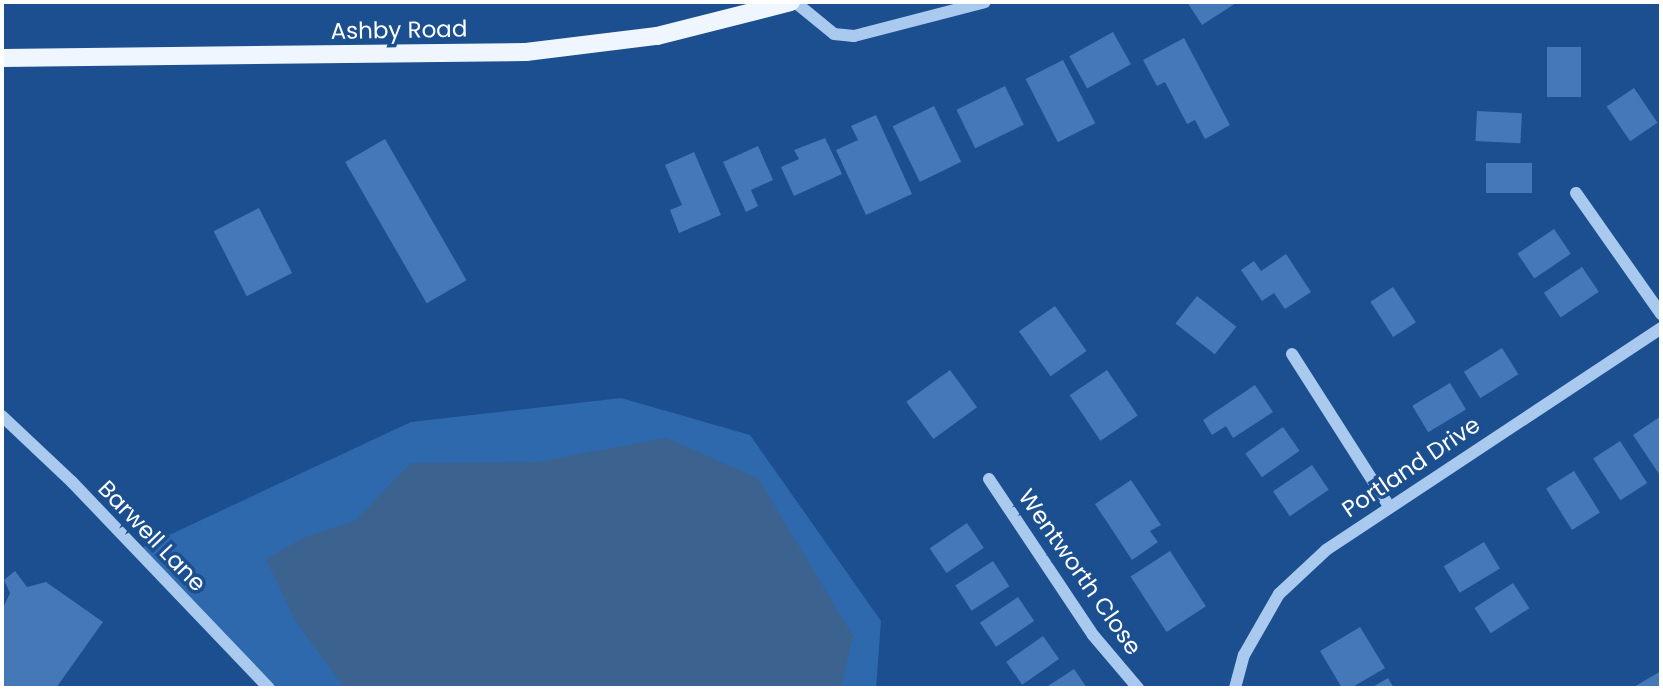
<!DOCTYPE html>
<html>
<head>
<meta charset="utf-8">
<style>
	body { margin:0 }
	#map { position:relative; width:1663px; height:690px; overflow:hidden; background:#1b4f8f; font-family:Poppins,sans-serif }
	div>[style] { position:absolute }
	.green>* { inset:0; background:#2e69ad }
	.water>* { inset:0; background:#3c6290 }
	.building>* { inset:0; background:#4478b7; transform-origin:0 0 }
	.minor>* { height:12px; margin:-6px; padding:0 6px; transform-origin:6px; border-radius:6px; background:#a9c9ee }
	.major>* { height:18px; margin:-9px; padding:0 9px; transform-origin:9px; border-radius:9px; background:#f0f6ff }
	span { translate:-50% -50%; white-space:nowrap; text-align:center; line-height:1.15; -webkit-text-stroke:7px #1b4f8f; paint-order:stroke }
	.street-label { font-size:23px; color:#fff }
	.frame { position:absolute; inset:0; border:4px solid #fff; pointer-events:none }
</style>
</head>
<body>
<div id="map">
	<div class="green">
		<i style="clip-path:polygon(621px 398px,750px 435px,881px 621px,876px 688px,268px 688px,137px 550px,411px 422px)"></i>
	</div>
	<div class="water">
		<i style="clip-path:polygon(666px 438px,758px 478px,853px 636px,841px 688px,344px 688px,295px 620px,266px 559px,305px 537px,355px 521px,411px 463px,537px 462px)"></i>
	</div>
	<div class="building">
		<i style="clip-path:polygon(1187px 2px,1235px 2px,1236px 3px,1202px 25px)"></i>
		<i style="left:1113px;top:32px;width:37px;height:50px;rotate:61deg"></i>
		<i style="clip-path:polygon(1184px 38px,1230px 125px,1205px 139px,1195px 120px,1187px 124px,1165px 82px,1157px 86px,1143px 60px)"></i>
		<i style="left:1547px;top:47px;width:34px;height:50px"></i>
		<i style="left:1063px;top:60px;width:71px;height:42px;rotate:63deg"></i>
		<i style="left:1005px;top:86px;width:43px;height:54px;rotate:64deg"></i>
		<i style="left:1634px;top:88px;width:42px;height:33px;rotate:56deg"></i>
		<i style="left:934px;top:106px;width:62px;height:46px;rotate:64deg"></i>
		<i style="left:1477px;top:111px;width:45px;height:30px;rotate:3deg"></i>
		<i style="clip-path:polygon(876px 115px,912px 194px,866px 215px,836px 150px,858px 140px,851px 126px)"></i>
		<i style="clip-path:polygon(825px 138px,842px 174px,794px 196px,781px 167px,799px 159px,794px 150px)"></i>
		<i style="left:385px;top:139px;width:163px;height:46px;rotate:60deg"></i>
		<i style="clip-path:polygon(758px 146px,773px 180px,751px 190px,758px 206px,746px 212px,723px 162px)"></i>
		<i style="clip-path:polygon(694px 152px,721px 215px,679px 233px,670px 210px,682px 205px,665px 165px)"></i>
		<i style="left:1486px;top:163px;width:46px;height:30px"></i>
		<i style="left:259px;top:208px;width:73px;height:51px;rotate:63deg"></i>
		<i style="left:1554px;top:229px;width:30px;height:44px;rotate:56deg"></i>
		<i style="clip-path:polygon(1286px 254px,1311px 292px,1285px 309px,1274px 293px,1262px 301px,1241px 270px,1254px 261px,1261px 271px)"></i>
		<i style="left:1582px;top:267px;width:30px;height:46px;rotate:56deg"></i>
		<i style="left:1393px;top:287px;width:42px;height:27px;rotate:57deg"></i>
		<i style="left:1197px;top:296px;width:50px;height:35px;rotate:38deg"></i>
		<i style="left:1055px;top:306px;width:55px;height:44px;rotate:55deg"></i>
		<i style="left:1502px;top:348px;width:31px;height:45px;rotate:58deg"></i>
		<i style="left:950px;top:370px;width:46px;height:54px;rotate:54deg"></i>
		<i style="left:1107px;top:370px;width:55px;height:45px;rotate:56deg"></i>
		<i style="left:1450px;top:383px;width:31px;height:44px;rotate:59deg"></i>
		<i style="clip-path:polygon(1255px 385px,1273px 412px,1233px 438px,1226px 426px,1212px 435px,1203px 420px)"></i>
		<i style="clip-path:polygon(1661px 416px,1661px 477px,1633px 435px)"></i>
		<i style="left:1283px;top:427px;width:29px;height:46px;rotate:55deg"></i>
		<i style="left:1620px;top:441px;width:50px;height:32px;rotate:57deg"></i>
		<i style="left:1312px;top:465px;width:30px;height:47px;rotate:56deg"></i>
		<i style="left:1574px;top:471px;width:49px;height:33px;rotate:58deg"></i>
		<i style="clip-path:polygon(1131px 480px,1161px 525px,1150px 531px,1158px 542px,1132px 560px,1095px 504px)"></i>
		<i style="left:967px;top:523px;width:30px;height:45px;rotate:56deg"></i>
		<i style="left:1484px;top:542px;width:31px;height:47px;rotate:59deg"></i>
		<i style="left:1170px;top:551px;width:66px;height:47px;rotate:57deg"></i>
		<i style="left:993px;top:561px;width:30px;height:45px;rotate:57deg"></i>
		<i style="clip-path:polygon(15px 571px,27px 587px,46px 582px,103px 622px,56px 688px,2px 688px,2px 610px,10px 593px,4px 580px)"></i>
		<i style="left:1513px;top:583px;width:30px;height:46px;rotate:57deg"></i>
		<i style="left:1018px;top:597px;width:29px;height:46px;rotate:56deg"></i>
		<i style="clip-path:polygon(1360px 627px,1385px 668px,1351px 688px,1342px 688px,1320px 651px)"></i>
		<i style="left:1043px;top:636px;width:28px;height:45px;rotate:55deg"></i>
		<i style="clip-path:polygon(1074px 669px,1087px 688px,1045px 688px)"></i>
		<i style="clip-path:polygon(1661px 671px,1661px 688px,1632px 688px)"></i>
		<i style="clip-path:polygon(1388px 678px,1394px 688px,1371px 688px)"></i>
	</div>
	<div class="minor">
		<i style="left:795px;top:2px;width:50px;rotate:39.4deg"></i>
		<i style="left:834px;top:34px;width:20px;rotate:6deg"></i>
		<i style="left:854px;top:36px;width:135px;rotate:-14.5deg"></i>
		<i style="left:1576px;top:193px;width:148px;rotate:54.9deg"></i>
		<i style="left:1292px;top:354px;width:180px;rotate:57.5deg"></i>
		<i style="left:2px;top:416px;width:96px;rotate:43.3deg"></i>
		<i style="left:72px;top:482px;width:285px;rotate:46.3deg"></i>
		<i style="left:989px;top:479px;width:187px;rotate:56.3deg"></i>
		<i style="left:1093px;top:635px;width:70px;rotate:49.7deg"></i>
		<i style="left:1235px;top:688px;width:34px;rotate:-75deg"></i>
		<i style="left:1244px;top:655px;width:70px;rotate:-60.2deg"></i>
		<i style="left:1279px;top:594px;width:64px;rotate:-43.1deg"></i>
		<i style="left:1326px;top:550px;width:402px;rotate:-33.5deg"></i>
	</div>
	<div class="major">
		<i style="left:2px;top:58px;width:524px;rotate:-0.66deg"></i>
		<i style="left:526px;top:52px;width:132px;rotate:-7deg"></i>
		<i style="left:657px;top:36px;width:138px;rotate:-14.2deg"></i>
	</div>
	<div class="street-label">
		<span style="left:399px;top:30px;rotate:-1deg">Ashby Road</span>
		<span style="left:1411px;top:467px;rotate:-34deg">Portland Drive</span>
		<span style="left:152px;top:536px;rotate:46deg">Barwell Lane</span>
		<span style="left:1080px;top:572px;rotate:55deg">Wentworth Close</span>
	</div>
	<div class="frame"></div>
</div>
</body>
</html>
